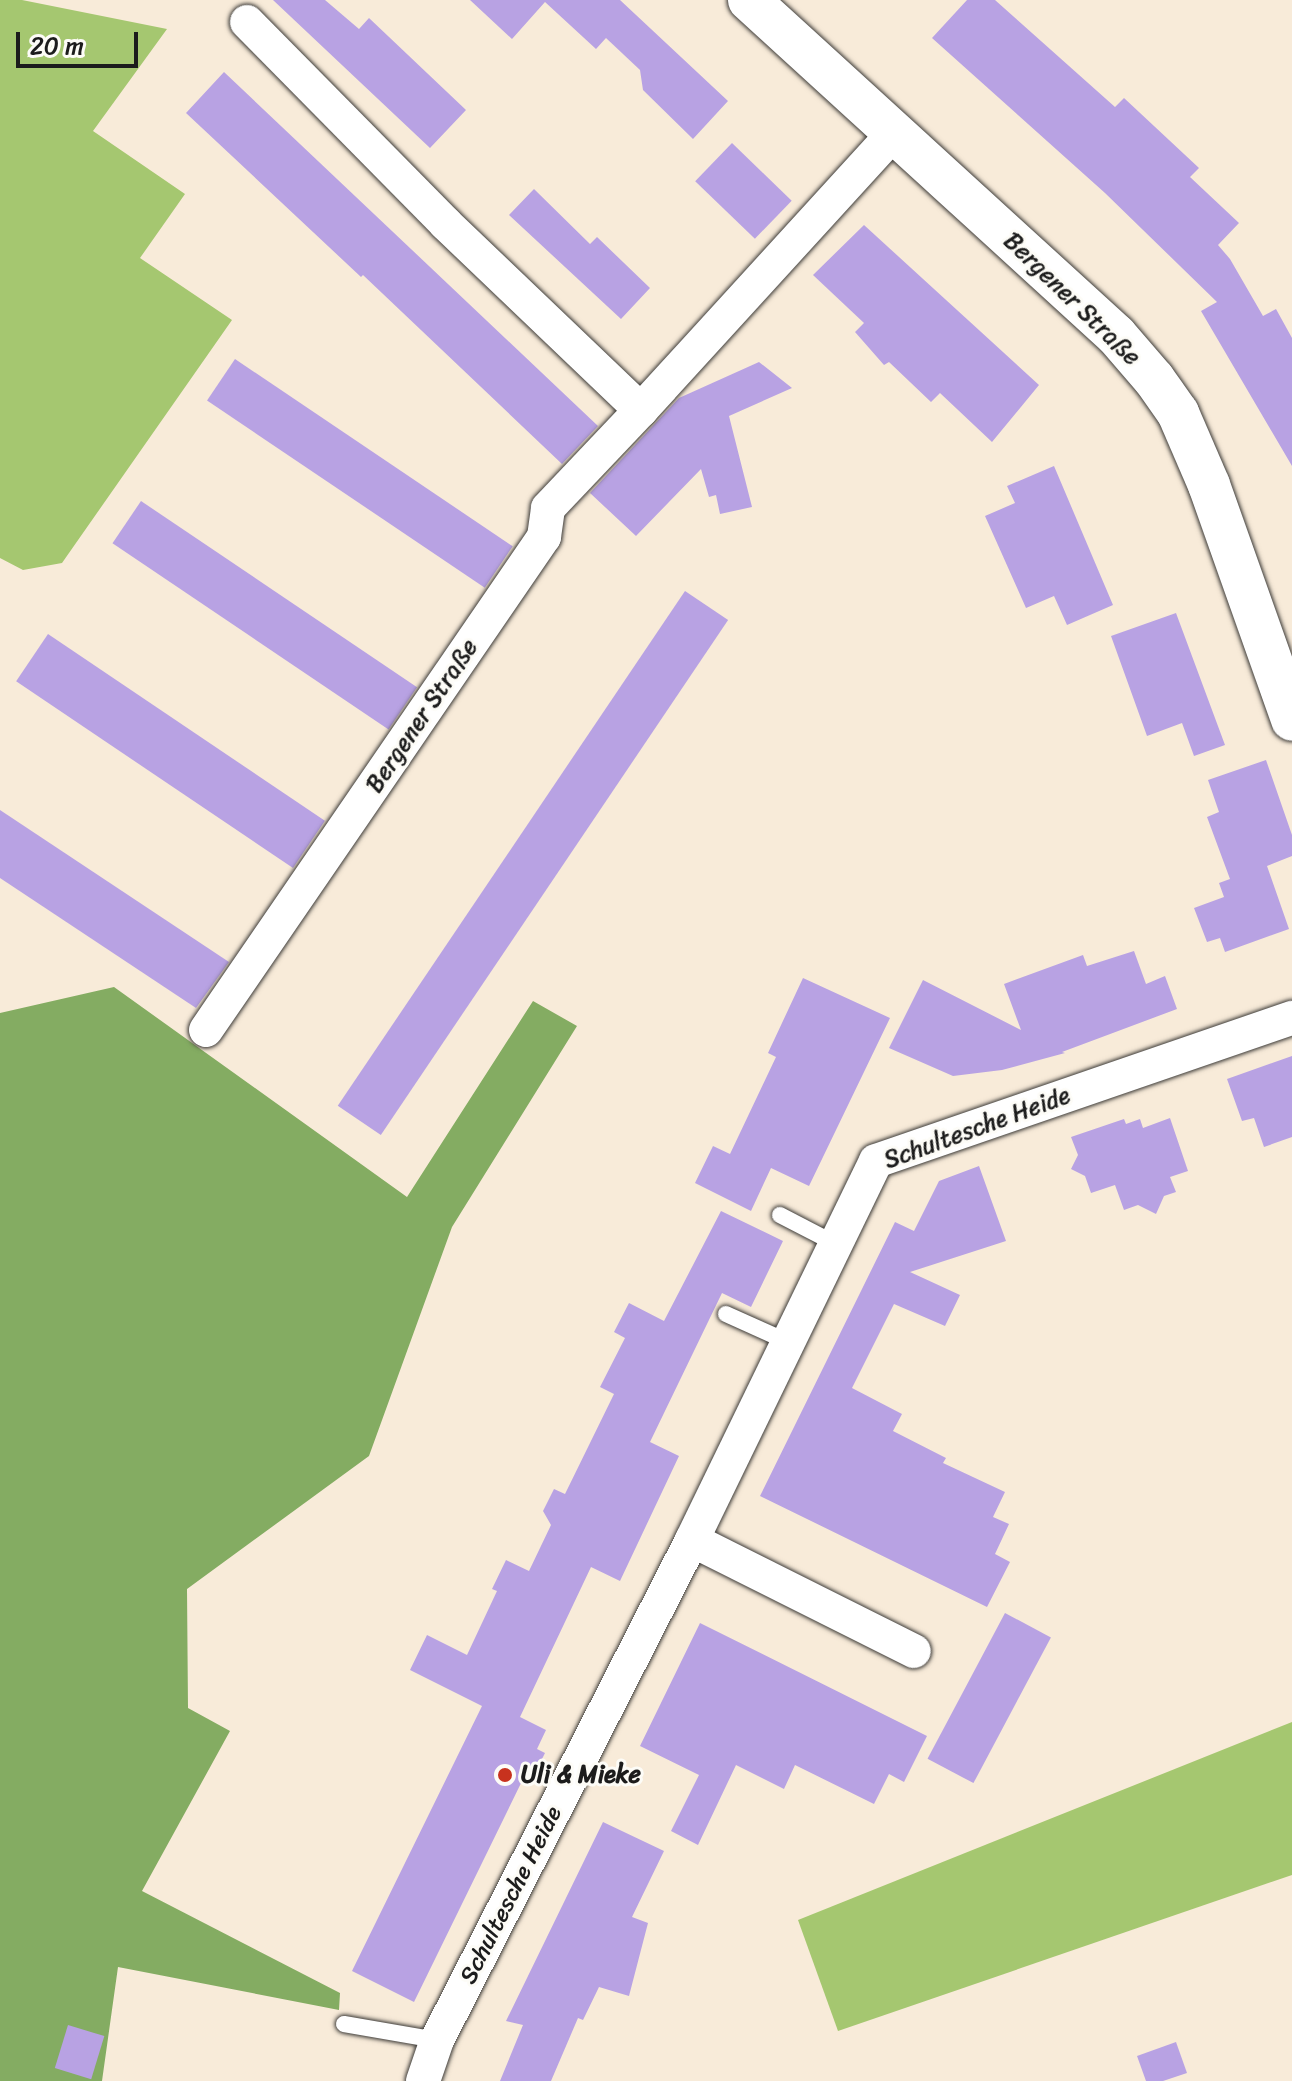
<!DOCTYPE html>
<html>
<head>
<meta charset="utf-8">
<style>
	body { margin:0 }
	#map { position:relative; width:1292px; height:2081px; overflow:hidden; background:#f8ebd9; font-family:Sriracha,sans-serif }
	div>[style] { position:absolute }
	.green>* { inset:0; background:#a5c770 }
	.forest>* { inset:0; background:#84ac62 }
	.building>* { inset:0; background:#b8a2e3; transform-origin:0 0 }
	.roads { filter:drop-shadow(0 0 2px #3d3b38) drop-shadow(0 0 2px #3d3b38) }
	.service>* { height:16px; margin:-8px; padding:0 8px; transform-origin:8px; border-radius:8px; background:#fff }
	.minor>* { height:34px; margin:-17px; padding:0 17px; transform-origin:17px; border-radius:17px; background:#fff }
	.tertiary>* { height:42px; margin:-21px; padding:0 21px; transform-origin:21px; border-radius:21px; background:#fff }
	.dots>* { width:22px; height:22px; translate:-50% -50%; box-sizing:border-box; border:4px solid #fdfcf7; border-radius:50% }
	span { translate:-50% -50%; white-space:nowrap; text-align:center; line-height:1.15; -webkit-text-stroke:6px #fdfcf7; paint-order:stroke }
	.street-label { font-size:24px; color:#1c1c1c }
	.poi-label { font-size:24px; color:#1c1c1c; font-weight:700 }
	.left { translate:0 -50%; text-align:left }
	.scale { position:absolute; left:16px; top:32px; width:122px; height:36px; box-sizing:border-box; border:4px solid #1c1c1c; border-top:0; padding-left:10px; font-size:24px; line-height:28px; white-space:nowrap; color:#1c1c1c; -webkit-text-stroke:6px #fdfcf7; paint-order:stroke }
</style>
</head>
<body>
<div id="map">
	<div class="green">
		<i style="clip-path:polygon(0 0,22px 0,167px 29px,93px 131px,185px 194px,140px 258px,232px 320px,62px 563px,23px 570px,0 558px)"></i>
		<i style="clip-path:polygon(1292px 1722px,1292px 1875px,838px 2031px,798px 1920px)"></i>
	</div>
	<div class="forest">
		<i style="clip-path:polygon(114px 987px,407px 1197px,533px 1001px,577px 1026px,452px 1227px,369px 1456px,187px 1589px,188px 1708px,230px 1731px,142px 1891px,340px 1993px,339px 2010px,118px 1967px,102px 2081px,0 2081px,0 1013px)"></i>
	</div>
	<div class="building">
		<i style="clip-path:polygon(273px 0,325px 0,359px 29px,369px 18px,466px 110px,430px 148px)"></i>
		<i style="clip-path:polygon(470px 0,620px 0,728px 101px,693px 139px,643px 90px,640px 70px,606px 38px,596px 49px,545px 2px,512px 39px)"></i>
		<i style="clip-path:polygon(967px 0,995px 0,1115px 107px,1124px 98px,1199px 168px,1190px 177px,1239px 223px,1218px 245px,1230px 259px,1263px 316px,1276px 309px,1292px 338px,1292px 466px,1201px 311px,1217px 302px,1105px 193px,932px 38px)"></i>
		<i style="clip-path:polygon(224px 72px,598px 426px,562px 464px,363px 275px,361px 277px,186px 113px)"></i>
		<i style="left:732px;top:143px;width:83px;height:53px;rotate:44deg"></i>
		<i style="clip-path:polygon(534px 189px,590px 244px,597px 237px,650px 288px,621px 319px,509px 215px)"></i>
		<i style="clip-path:polygon(864px 225px,1039px 385px,992px 442px,940px 393px,931px 402px,889px 362px,884px 365px,855px 332px,864px 323px,813px 275px)"></i>
		<i style="left:235px;top:359px;width:335px;height:50px;rotate:34deg"></i>
		<i style="clip-path:polygon(759px 362px,792px 388px,729px 416px,752px 507px,720px 514px,716px 495px,709px 497px,701px 469px,636px 536px,590px 493px,679px 398px)"></i>
		<i style="clip-path:polygon(1054px 466px,1113px 605px,1067px 625px,1054px 596px,1026px 608px,985px 516px,1015px 503px,1007px 486px)"></i>
		<i style="left:141px;top:501px;width:333px;height:51px;rotate:34deg"></i>
		<i style="left:685px;top:591px;width:52px;height:621px;rotate:34deg"></i>
		<i style="clip-path:polygon(1176px 613px,1225px 745px,1194px 756px,1182px 723px,1147px 736px,1111px 636px)"></i>
		<i style="left:48px;top:634px;width:334px;height:57px;rotate:34deg"></i>
		<i style="clip-path:polygon(1266px 760px,1292px 835px,1292px 856px,1267px 866px,1289px 929px,1225px 952px,1220px 938px,1207px 942px,1194px 908px,1224px 897px,1219px 883px,1230px 879px,1207px 817px,1219px 812px,1208px 780px)"></i>
		<i style="clip-path:polygon(0 810px,229px 962px,196px 1008px,0 878px)"></i>
		<i style="clip-path:polygon(1134px 951px,1146px 984px,1165px 976px,1177px 1009px,1062px 1052px,1065px 1053px,1002px 1070px,953px 1076px,889px 1048px,923px 980px,1021px 1030px,1004px 984px,1083px 955px,1087px 966px)"></i>
		<i style="clip-path:polygon(803px 978px,890px 1018px,809px 1186px,771px 1168px,751px 1211px,695px 1183px,713px 1146px,730px 1154px,776px 1057px,768px 1053px)"></i>
		<i style="clip-path:polygon(1292px 1056px,1292px 1137px,1264px 1147px,1254px 1118px,1242px 1121px,1227px 1079px)"></i>
		<i style="clip-path:polygon(1170px 1118px,1188px 1171px,1170px 1177px,1176px 1192px,1164px 1196px,1156px 1214px,1138px 1205px,1124px 1210px,1115px 1185px,1091px 1193px,1085px 1176px,1071px 1169px,1078px 1155px,1071px 1137px,1124px 1119px,1126px 1124px,1140px 1119px,1143px 1128px)"></i>
		<i style="clip-path:polygon(979px 1166px,1006px 1241px,910px 1272px,960px 1295px,945px 1326px,894px 1304px,852px 1388px,902px 1414px,893px 1431px,946px 1458px,943px 1463px,1005px 1492px,993px 1517px,1009px 1524px,995px 1554px,1010px 1562px,987px 1607px,760px 1496px,895px 1222px,914px 1231px,939px 1181px)"></i>
		<i style="clip-path:polygon(721px 1211px,783px 1241px,751px 1307px,722px 1293px,650px 1442px,679px 1456px,620px 1581px,591px 1567px,520px 1717px,546px 1730px,537px 1749px,545px 1753px,534px 1775px,524px 1777px,414px 2002px,352px 1971px,482px 1706px,410px 1670px,427px 1635px,467px 1655px,497px 1591px,492px 1589px,506px 1560px,529px 1571px,551px 1525px,543px 1511px,554px 1489px,565px 1494px,614px 1394px,600px 1387px,625px 1338px,614px 1332px,629px 1303px,664px 1321px)"></i>
		<i style="left:1005px;top:1613px;width:52px;height:165px;rotate:28deg"></i>
		<i style="clip-path:polygon(700px 1623px,927px 1736px,904px 1782px,889px 1774px,874px 1804px,795px 1765px,784px 1789px,736px 1765px,698px 1845px,671px 1831px,699px 1775px,640px 1746px)"></i>
		<i style="clip-path:polygon(603px 1822px,664px 1851px,632px 1917px,648px 1923px,629px 1996px,599px 1987px,583px 2020px,578px 2018px,551px 2081px,500px 2081px,523px 2025px,506px 2021px)"></i>
		<i style="left:68px;top:2025px;width:38px;height:45px;rotate:17deg"></i>
		<i style="clip-path:polygon(1176px 2042px,1187px 2073px,1163px 2081px,1146px 2081px,1137px 2056px)"></i>
	</div>
	<div class="roads">
		<div class="service">
			<i style="left:780px;top:1215px;width:61px;rotate:27.4deg"></i>
			<i style="left:726px;top:1314px;width:66px;rotate:24.2deg"></i>
			<i style="left:344px;top:2024px;width:94px;rotate:9.8deg"></i>
		</div>
		<div class="minor">
			<i style="left:247px;top:22px;width:282px;rotate:45.4deg"></i>
			<i style="left:445px;top:223px;width:271px;rotate:43.7deg"></i>
			<i style="left:641px;top:410px;width:375px;rotate:-47.6deg"></i>
			<i style="left:206px;top:1030px;width:598px;rotate:-55.57deg"></i>
			<i style="left:544px;top:537px;width:29px;rotate:-82deg"></i>
			<i style="left:548px;top:508px;width:135px;rotate:-46.5deg"></i>
			<i style="left:692px;top:1540px;width:248px;rotate:26.6deg"></i>
			<i style="left:423px;top:2081px;width:43px;rotate:-71.1deg"></i>
			<i style="left:437px;top:2040px;width:561px;rotate:-62.98deg"></i>
			<i style="left:692px;top:1540px;width:421px;rotate:-64.1deg"></i>
			<i style="left:876px;top:1161px;width:440px;rotate:-19deg"></i>
		</div>
		<div class="tertiary">
			<i style="left:749px;top:0;width:497px;rotate:42.4deg"></i>
			<i style="left:1116px;top:335px;width:58px;rotate:49.2deg"></i>
			<i style="left:1154px;top:379px;width:42px;rotate:54.8deg"></i>
			<i style="left:1178px;top:413px;width:78px;rotate:66.7deg"></i>
			<i style="left:1209px;top:485px;width:249px;rotate:70.5deg"></i>
		</div>
	</div>
	<div class="dots">
		<i style="left:505px;top:1775px;background:#c8321e"></i>
	</div>
	<div class="street-label">
		<span style="left:1072px;top:299px;rotate:44deg">Bergener Straße</span>
		<span style="left:422px;top:716px;rotate:-56deg">Bergener Straße</span>
		<span style="left:977px;top:1128px;rotate:-20deg">Schultesche Heide</span>
		<span style="left:511px;top:1895px;rotate:-63deg">Schultesche Heide</span>
	</div>
	<div class="poi-label">
		<span class="left" style="left:521px;top:1775px">Uli &amp; Mieke</span>
	</div>
	<div class="scale">20 m</div>
</div>
</body>
</html>
